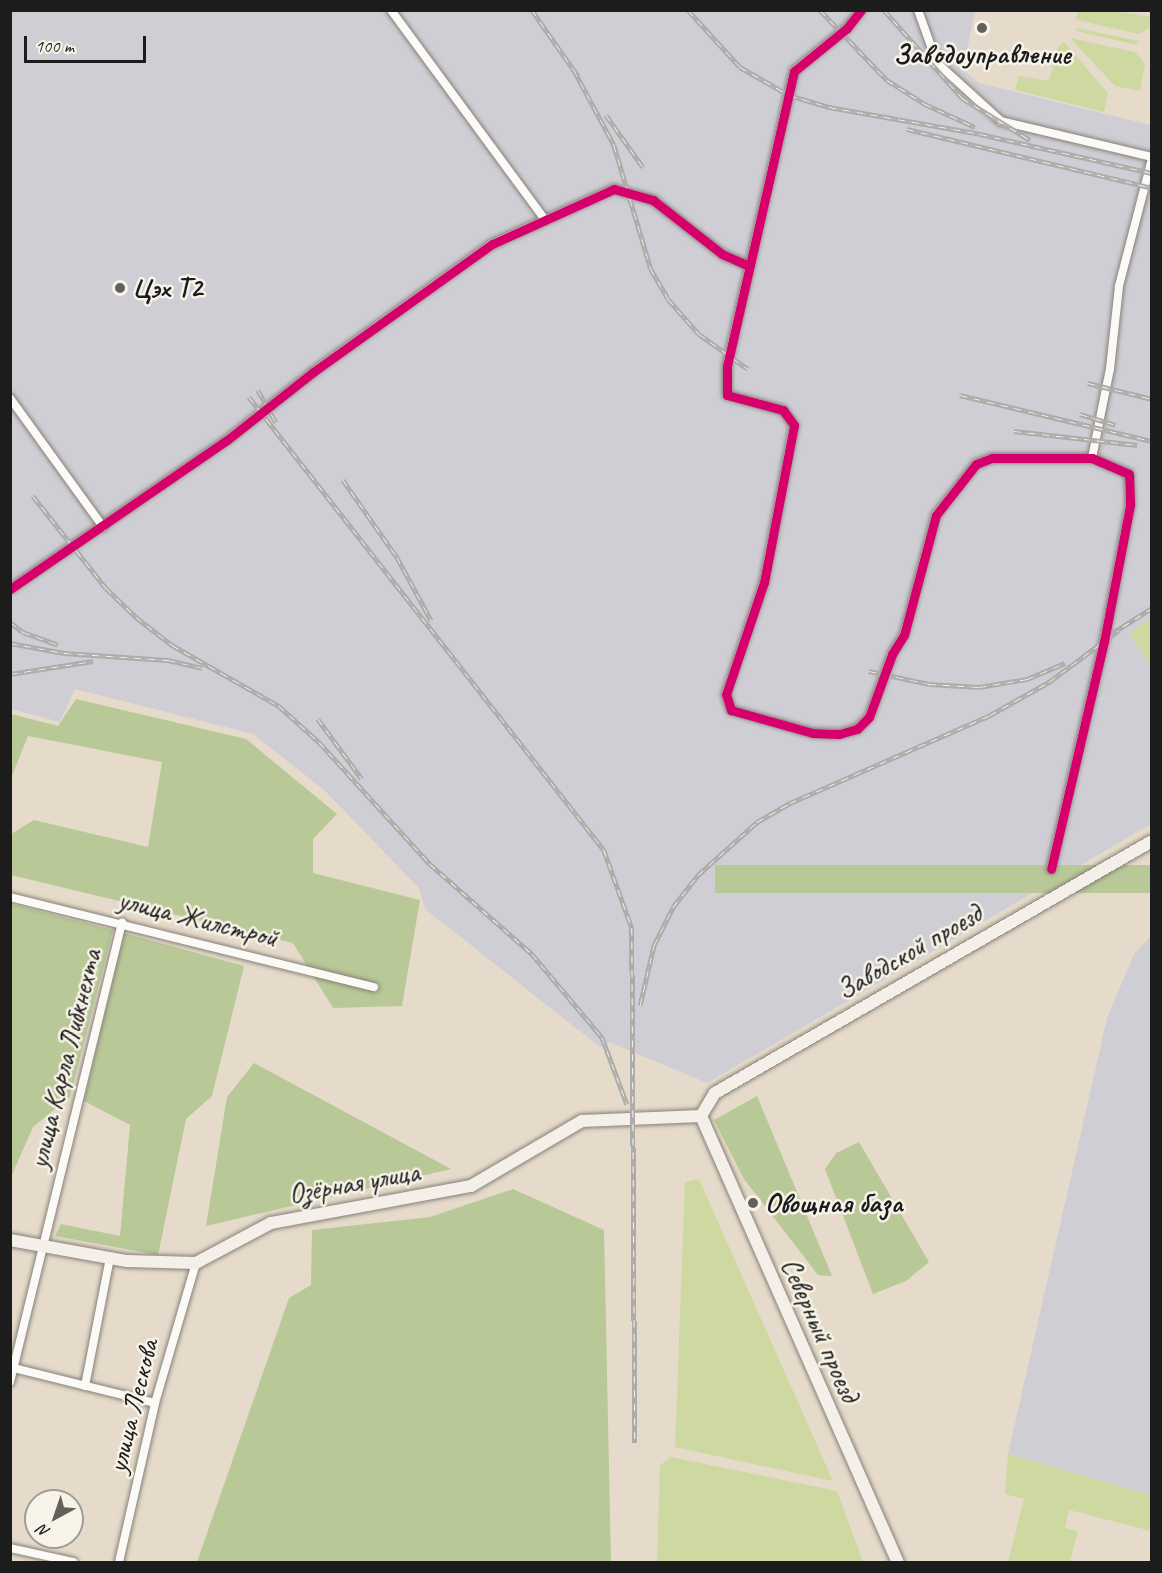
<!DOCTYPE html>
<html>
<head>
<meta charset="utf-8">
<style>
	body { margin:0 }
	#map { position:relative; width:1162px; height:1573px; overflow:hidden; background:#e6dbca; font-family:Caveat,sans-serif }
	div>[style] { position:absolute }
	.industrial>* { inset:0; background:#cfced5 }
	.green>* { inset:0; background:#cdd9a1 }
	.forest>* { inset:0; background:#b8c897; transform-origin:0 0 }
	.roads { filter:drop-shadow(0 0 2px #878179) drop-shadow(0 0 2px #878179) }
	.street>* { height:8px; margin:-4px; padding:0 4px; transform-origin:4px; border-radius:4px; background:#fbfaf7 }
	.secondary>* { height:12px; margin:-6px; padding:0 6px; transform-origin:6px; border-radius:6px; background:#f4efe9 }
	.rail>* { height:4.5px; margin-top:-2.25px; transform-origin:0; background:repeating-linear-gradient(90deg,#f7f3e8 0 7px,#aeacaa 0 14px); box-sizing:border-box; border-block:2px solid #aeacaa }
	.cycleway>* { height:9px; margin:-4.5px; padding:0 4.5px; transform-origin:4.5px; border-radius:4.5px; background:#d6006c }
	.dots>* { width:16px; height:16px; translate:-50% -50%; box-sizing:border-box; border:3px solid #f7f3e8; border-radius:50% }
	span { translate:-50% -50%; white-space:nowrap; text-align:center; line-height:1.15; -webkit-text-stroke:5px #f7f3e8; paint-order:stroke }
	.poi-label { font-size:28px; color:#1c1c1c; font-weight:700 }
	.left { translate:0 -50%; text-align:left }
	.street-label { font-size:28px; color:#1c1c1c }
	.frame { position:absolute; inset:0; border:12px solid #1c1c1c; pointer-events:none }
	.north { position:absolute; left:24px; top:1489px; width:60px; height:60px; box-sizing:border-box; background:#f7f3e8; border:2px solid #9f9d96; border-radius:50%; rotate:220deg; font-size:16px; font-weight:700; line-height:24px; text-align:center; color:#1c1c1c }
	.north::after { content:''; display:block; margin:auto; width:21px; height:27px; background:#635f59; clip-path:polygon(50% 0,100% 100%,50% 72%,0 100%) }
	.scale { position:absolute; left:24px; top:36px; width:122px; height:27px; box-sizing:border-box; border:3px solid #1c1c1c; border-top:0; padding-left:8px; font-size:18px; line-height:21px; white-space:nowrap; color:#1c1c1c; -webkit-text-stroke:4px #f7f3e8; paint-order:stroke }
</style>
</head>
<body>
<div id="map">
	<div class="industrial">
		<i style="clip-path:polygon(10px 11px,975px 11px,963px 70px,979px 83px,1151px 125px,1152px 618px,1129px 633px,1151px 667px,1151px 824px,707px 1083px,609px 1042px,600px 1047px,425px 909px,419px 888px,323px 789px,253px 734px,75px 689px,60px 722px,11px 709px)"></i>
		<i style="clip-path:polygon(1151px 936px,1151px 1495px,1008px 1454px,1107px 1018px,1134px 954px)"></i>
	</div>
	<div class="green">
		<i style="clip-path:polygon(1078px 10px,1116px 11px,1151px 17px,1151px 27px,1139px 34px,1076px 20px)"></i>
		<i style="clip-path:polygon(1077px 28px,1138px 41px,1137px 45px,1076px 31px)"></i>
		<i style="clip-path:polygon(1070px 38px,1135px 52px,1145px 64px,1140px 91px,1115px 86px)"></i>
		<i style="clip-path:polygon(1064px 42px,1108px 93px,1104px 112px,1015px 90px,1019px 76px,1049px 81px,1058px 47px)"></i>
		<i style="clip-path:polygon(1151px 618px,1151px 667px,1129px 633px)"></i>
		<i style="clip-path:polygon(699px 1179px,833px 1481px,675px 1447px,685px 1182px)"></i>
		<i style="clip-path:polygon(1008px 1454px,1151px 1495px,1151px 1531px,1069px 1510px,1065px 1528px,1078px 1531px,1070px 1562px,1008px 1562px,1024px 1499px,1005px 1494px)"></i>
		<i style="clip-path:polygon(671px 1457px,837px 1491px,863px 1562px,657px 1562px,660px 1465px)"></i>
	</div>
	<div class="forest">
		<i style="clip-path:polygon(76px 699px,246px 739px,337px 814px,313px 839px,313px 873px,420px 900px,402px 1006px,333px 1008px,293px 943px,11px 875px,11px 834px,34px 820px,148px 847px,162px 762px,28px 736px,11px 778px,11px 714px,58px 726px)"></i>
		<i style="left:1151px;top:865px;width:28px;height:436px;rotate:90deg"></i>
		<i style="clip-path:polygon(11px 904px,113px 930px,70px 1097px,33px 1127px,11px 1177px)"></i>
		<i style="clip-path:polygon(124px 933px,244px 966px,212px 1096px,186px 1119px,158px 1255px,55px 1236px,61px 1224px,120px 1236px,130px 1125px,84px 1101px)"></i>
		<i style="clip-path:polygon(254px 1063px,451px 1169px,206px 1226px,227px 1097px)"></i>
		<i style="clip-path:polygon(757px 1096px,832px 1276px,818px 1275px,744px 1179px,714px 1120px)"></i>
		<i style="clip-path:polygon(859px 1142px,929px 1262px,906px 1281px,873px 1294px,825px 1169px,836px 1153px)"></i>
		<i style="clip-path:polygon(513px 1189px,604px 1230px,611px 1562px,197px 1562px,289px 1298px,311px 1285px,312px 1230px,430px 1217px)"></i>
	</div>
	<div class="roads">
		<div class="street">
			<i style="left:391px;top:10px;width:260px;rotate:53.7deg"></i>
			<i style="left:861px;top:10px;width:23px;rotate:128deg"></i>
			<i style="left:847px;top:28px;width:68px;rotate:140.9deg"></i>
			<i style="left:794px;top:71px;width:303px;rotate:102.8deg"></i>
			<i style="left:727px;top:366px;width:29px;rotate:90deg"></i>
			<i style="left:727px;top:395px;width:58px;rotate:15deg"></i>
			<i style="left:783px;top:410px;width:19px;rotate:54deg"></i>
			<i style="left:794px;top:425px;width:160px;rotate:100.8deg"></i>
			<i style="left:764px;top:582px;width:118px;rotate:108.7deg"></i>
			<i style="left:726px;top:694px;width:17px;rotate:73deg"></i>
			<i style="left:731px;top:710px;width:85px;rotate:15.7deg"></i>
			<i style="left:813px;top:733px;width:26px;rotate:2deg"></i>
			<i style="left:839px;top:734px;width:19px;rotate:-16deg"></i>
			<i style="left:857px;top:729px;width:17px;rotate:-45deg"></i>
			<i style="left:869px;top:717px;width:67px;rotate:-69.9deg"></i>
			<i style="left:892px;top:654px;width:22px;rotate:-58deg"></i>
			<i style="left:904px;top:635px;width:124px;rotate:-75.1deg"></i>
			<i style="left:936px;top:515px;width:65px;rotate:-51.9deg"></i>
			<i style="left:976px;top:464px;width:17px;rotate:-21deg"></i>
			<i style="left:992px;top:458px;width:100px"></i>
			<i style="left:1092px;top:458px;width:40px;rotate:23.4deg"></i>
			<i style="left:1129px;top:474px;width:31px;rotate:88deg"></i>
			<i style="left:1130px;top:505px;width:138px;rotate:100.8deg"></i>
			<i style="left:1104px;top:641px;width:234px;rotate:103.1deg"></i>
			<i style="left:918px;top:10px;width:56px;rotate:70.3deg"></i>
			<i style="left:937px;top:63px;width:86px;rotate:42.2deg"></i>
			<i style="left:1001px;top:121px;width:155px;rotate:13.4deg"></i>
			<i style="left:10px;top:398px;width:159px;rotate:54.2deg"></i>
			<i style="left:1092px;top:458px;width:91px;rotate:-78.6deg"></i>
			<i style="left:1110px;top:369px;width:83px;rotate:-83.8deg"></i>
			<i style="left:1119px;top:286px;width:132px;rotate:-75.5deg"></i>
			<i style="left:10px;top:589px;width:263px;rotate:-34.5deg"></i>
			<i style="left:227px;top:440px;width:110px;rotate:-38.3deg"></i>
			<i style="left:313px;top:372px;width:220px;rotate:-35.6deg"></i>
			<i style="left:492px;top:244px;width:134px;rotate:-24.3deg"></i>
			<i style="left:614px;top:189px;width:41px;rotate:15.8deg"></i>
			<i style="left:653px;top:200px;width:88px;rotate:38deg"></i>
			<i style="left:722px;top:254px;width:30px;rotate:24deg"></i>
			<i style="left:10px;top:897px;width:375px;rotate:13.9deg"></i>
			<i style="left:14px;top:1368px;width:145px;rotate:13.9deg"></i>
			<i style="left:10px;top:1382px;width:473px;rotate:-76.3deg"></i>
			<i style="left:85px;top:1386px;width:131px;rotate:-79deg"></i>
			<i style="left:10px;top:1548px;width:65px;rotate:12.5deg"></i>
			<i style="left:119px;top:1562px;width:163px;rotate:-77.2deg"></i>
			<i style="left:155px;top:1403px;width:146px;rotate:-73.7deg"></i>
		</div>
		<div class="secondary">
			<i style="left:701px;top:1116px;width:27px;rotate:-59deg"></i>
			<i style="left:715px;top:1093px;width:504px;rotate:-29.97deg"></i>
			<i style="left:701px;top:1116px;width:488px;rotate:66.2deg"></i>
			<i style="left:10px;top:1240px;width:119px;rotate:10.2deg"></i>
			<i style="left:127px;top:1261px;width:69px;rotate:1.7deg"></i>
			<i style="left:196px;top:1263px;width:85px;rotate:-28.1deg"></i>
			<i style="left:271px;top:1223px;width:203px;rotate:-10.5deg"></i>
			<i style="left:471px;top:1186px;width:129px;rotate:-30.4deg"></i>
			<i style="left:582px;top:1121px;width:119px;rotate:-2.4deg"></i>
		</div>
	</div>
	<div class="rail">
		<i style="left:532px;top:10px;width:80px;rotate:55.1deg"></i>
		<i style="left:688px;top:10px;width:77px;rotate:47.6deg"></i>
		<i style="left:740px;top:67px;width:56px;rotate:29.7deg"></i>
		<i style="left:789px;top:95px;width:42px;rotate:16.7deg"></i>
		<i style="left:829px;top:107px;width:153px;rotate:10.1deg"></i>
		<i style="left:980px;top:134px;width:176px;rotate:12.8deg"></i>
		<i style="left:820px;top:10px;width:97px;rotate:46.3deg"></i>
		<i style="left:887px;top:80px;width:45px;rotate:32.3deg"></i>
		<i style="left:925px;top:104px;width:55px;rotate:24.7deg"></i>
		<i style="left:884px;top:10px;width:118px;rotate:48.4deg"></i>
		<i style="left:962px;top:98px;width:80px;rotate:31.7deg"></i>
		<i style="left:574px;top:70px;width:85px;rotate:61.9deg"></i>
		<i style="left:614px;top:145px;width:129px;rotate:73.4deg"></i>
		<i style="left:651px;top:269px;width:34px;rotate:60deg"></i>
		<i style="left:668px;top:299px;width:47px;rotate:48.5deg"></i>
		<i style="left:699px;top:334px;width:60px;rotate:35.5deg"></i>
		<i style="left:606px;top:115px;width:64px;rotate:54.6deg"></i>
		<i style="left:907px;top:129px;width:252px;rotate:13.5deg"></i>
		<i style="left:1088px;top:383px;width:66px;rotate:14deg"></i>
		<i style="left:258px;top:390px;width:37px;rotate:61deg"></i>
		<i style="left:960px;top:395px;width:197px;rotate:13.5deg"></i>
		<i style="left:249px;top:397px;width:576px;rotate:51.92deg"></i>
		<i style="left:604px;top:850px;width:83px;rotate:70.3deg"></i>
		<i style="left:632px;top:928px;width:515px;rotate:89.67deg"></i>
		<i style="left:1080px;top:414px;width:37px;rotate:17deg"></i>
		<i style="left:1014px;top:431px;width:124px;rotate:6.5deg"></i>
		<i style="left:343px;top:480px;width:94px;rotate:55deg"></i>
		<i style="left:397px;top:557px;width:72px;rotate:61.6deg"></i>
		<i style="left:33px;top:496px;width:117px;rotate:51.6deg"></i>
		<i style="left:106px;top:588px;width:42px;rotate:44deg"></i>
		<i style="left:136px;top:617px;width:46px;rotate:37.9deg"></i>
		<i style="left:172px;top:645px;width:123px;rotate:29.7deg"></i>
		<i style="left:279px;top:706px;width:54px;rotate:42deg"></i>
		<i style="left:319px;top:742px;width:165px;rotate:47.7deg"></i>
		<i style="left:430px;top:864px;width:136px;rotate:41.4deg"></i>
		<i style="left:532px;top:954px;width:109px;rotate:49.9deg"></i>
		<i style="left:602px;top:1037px;width:72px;rotate:69.5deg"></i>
		<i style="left:10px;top:622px;width:16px;rotate:38deg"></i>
		<i style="left:23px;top:632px;width:37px;rotate:20deg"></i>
		<i style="left:1111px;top:634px;width:49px;rotate:-32.4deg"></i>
		<i style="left:10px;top:643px;width:55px;rotate:10.5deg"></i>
		<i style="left:64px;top:653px;width:104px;rotate:3.9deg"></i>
		<i style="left:168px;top:660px;width:35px;rotate:13deg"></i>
		<i style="left:869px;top:671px;width:61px;rotate:12.2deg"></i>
		<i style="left:929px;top:684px;width:50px;rotate:3.4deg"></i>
		<i style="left:979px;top:687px;width:49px;rotate:-9.5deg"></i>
		<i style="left:1027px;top:679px;width:41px;rotate:-22.8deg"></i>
		<i style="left:10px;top:674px;width:84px;rotate:-8.9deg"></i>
		<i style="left:318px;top:719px;width:74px;rotate:53.7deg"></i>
		<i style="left:640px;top:1005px;width:62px;rotate:-76.9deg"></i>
		<i style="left:654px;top:945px;width:42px;rotate:-63.4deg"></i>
		<i style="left:673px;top:907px;width:41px;rotate:-52deg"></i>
		<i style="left:698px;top:875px;width:79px;rotate:-41.9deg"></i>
		<i style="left:757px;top:822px;width:38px;rotate:-30deg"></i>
		<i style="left:790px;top:803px;width:219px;rotate:-23.7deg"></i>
		<i style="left:990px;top:715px;width:68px;rotate:-29.2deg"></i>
		<i style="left:1049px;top:682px;width:87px;rotate:-36.6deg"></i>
	</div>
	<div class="cycleway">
		<i style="left:861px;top:10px;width:23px;rotate:128deg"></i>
		<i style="left:847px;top:28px;width:68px;rotate:140.9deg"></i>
		<i style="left:794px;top:71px;width:303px;rotate:102.8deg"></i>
		<i style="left:727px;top:366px;width:29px;rotate:90deg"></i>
		<i style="left:727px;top:395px;width:58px;rotate:15deg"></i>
		<i style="left:783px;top:410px;width:19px;rotate:54deg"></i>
		<i style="left:794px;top:425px;width:160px;rotate:100.8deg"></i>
		<i style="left:764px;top:582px;width:118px;rotate:108.7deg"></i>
		<i style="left:726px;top:694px;width:17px;rotate:73deg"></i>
		<i style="left:731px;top:710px;width:85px;rotate:15.7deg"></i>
		<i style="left:813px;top:733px;width:26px;rotate:2deg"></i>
		<i style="left:839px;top:734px;width:19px;rotate:-16deg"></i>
		<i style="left:857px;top:729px;width:17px;rotate:-45deg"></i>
		<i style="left:869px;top:717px;width:67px;rotate:-69.9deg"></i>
		<i style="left:892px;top:654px;width:22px;rotate:-58deg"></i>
		<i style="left:904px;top:635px;width:124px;rotate:-75.1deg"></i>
		<i style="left:936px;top:515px;width:65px;rotate:-51.9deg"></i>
		<i style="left:976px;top:464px;width:17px;rotate:-21deg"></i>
		<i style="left:992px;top:458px;width:100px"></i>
		<i style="left:1092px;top:458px;width:40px;rotate:23.4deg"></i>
		<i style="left:1129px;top:474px;width:31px;rotate:88deg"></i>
		<i style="left:1130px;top:505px;width:138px;rotate:100.8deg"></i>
		<i style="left:1104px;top:641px;width:234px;rotate:103.1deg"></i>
		<i style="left:10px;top:589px;width:263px;rotate:-34.5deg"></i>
		<i style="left:227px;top:440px;width:110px;rotate:-38.3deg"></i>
		<i style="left:313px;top:372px;width:220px;rotate:-35.6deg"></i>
		<i style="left:492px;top:244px;width:134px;rotate:-24.3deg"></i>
		<i style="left:614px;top:189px;width:41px;rotate:15.8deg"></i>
		<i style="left:653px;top:200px;width:88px;rotate:38deg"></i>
		<i style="left:722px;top:254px;width:30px;rotate:24deg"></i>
	</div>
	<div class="dots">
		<i style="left:982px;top:28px;background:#635f59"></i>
		<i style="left:120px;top:288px;background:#635f59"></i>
		<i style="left:753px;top:1203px;background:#635f59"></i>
	</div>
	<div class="poi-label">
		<span style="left:982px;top:54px">Заводоуправление</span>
		<span class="left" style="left:132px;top:288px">Цэх Т2</span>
		<span class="left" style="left:765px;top:1203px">Овощная база</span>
	</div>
	<div class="street-label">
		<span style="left:198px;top:919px;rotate:14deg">улица Жилстрой</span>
		<span style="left:909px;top:952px;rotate:-30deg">Заводской проезд</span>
		<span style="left:65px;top:1059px;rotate:-76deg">улица Карла Либкнехта</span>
		<span style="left:354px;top:1183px;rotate:-10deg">Озёрная улица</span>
		<span style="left:820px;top:1330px;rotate:66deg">Северный проезд</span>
		<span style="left:133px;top:1406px;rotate:-76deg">улица Лескова</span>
	</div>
	<div class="frame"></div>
	<div class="north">N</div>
	<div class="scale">100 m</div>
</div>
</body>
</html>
